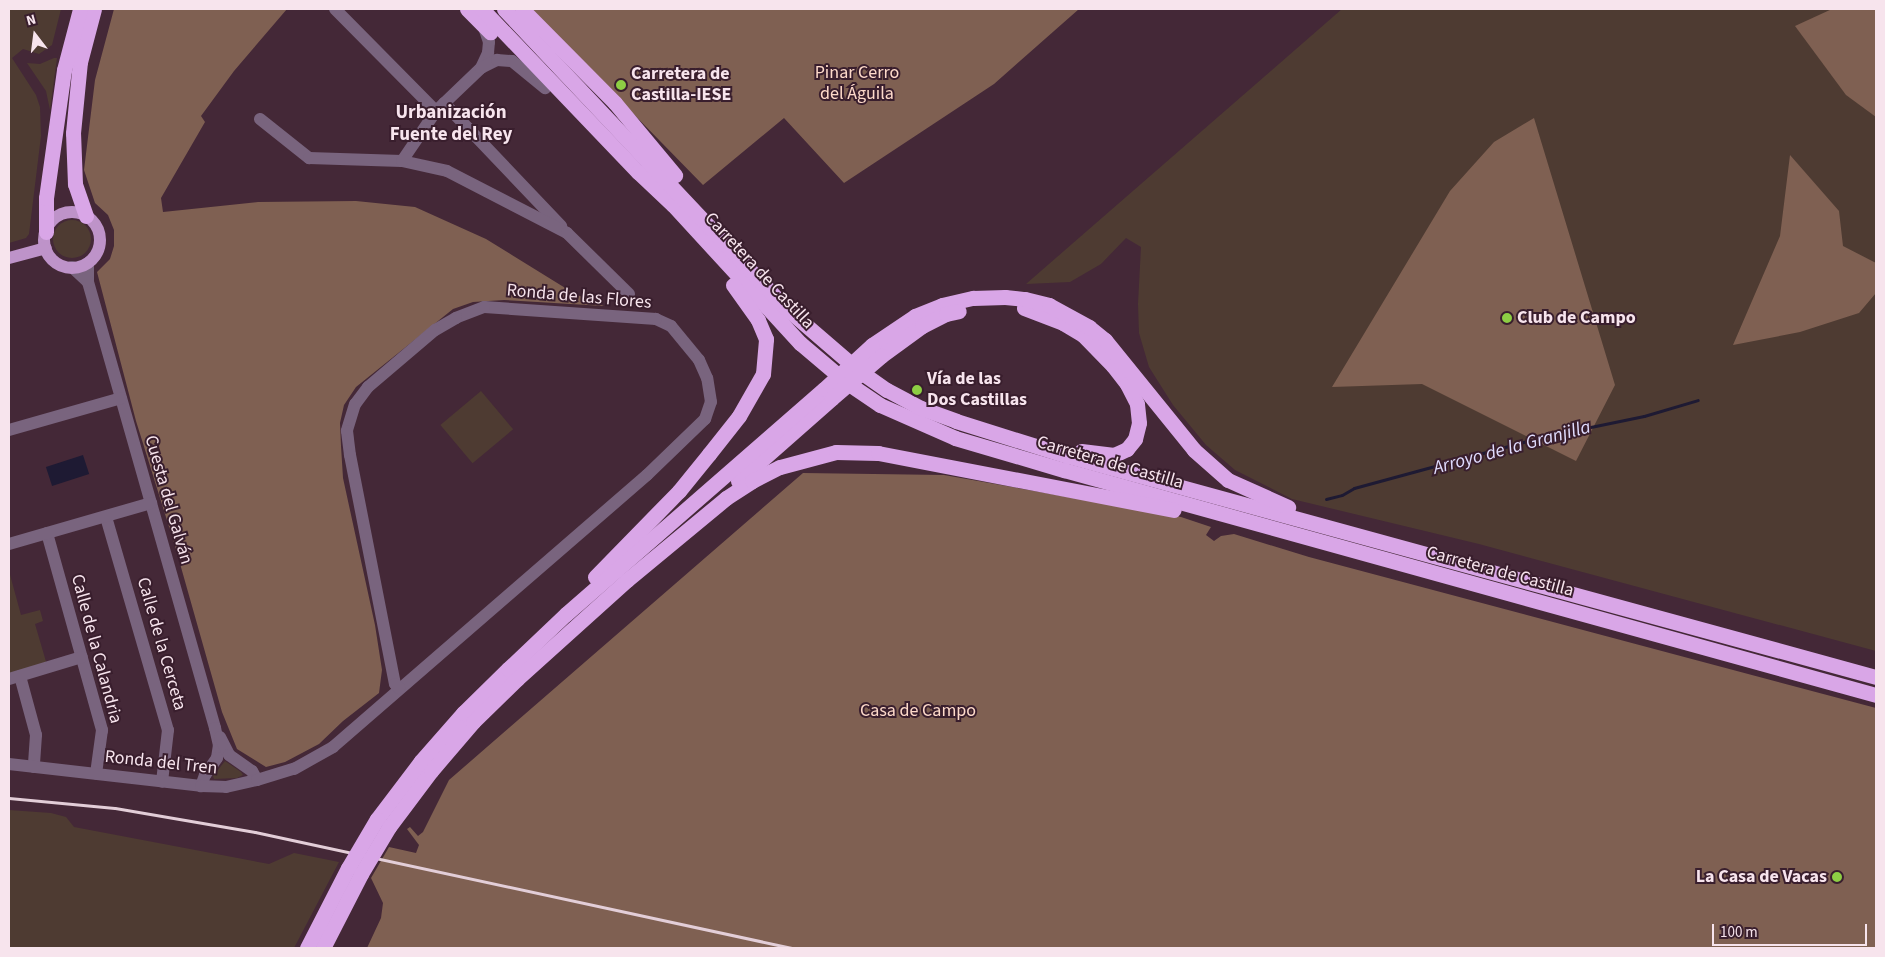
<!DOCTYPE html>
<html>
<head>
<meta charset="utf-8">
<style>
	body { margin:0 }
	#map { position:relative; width:1885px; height:957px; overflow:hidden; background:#442837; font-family:"Source Sans 3",sans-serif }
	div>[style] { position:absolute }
	.green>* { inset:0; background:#4e3b32; transform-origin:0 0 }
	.round { border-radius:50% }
	.forest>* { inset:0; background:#7f6052 }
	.water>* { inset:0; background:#1e1a33; transform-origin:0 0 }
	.stream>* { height:3px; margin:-1.5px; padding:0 1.5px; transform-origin:1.5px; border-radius:1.5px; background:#1e1a33 }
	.minor>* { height:12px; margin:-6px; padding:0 6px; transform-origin:6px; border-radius:6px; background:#79647e }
	.major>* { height:12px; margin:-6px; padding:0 6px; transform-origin:6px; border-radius:6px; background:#be93c9 }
	.major>.ring { margin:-6px; padding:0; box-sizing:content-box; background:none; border:12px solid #be93c9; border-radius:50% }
	.highway>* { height:15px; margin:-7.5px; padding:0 7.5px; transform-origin:7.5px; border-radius:7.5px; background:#d9a6e7 }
	.rail>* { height:3px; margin:-1.5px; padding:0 1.5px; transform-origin:1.5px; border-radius:1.5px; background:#e3ced8 }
	.highway-bridge>* { height:15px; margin:-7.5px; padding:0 7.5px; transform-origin:7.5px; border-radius:7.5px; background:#d9a6e7 }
	.dots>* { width:14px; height:14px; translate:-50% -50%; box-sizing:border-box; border:2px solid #391e2d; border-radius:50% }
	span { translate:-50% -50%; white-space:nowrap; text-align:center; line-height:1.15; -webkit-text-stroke:4px #391e2d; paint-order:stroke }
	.park-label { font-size:18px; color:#fedaca }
	.poi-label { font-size:18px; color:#f7e4ed; font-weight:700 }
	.left { translate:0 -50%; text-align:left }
	.right { translate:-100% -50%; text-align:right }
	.street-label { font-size:18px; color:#f7e4ed }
	.neighbourhood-label { font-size:19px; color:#f7e4ed; font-weight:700 }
	.water-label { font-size:19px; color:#e1ddff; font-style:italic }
	.frame { position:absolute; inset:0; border:10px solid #f7e4ed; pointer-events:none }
	.north { position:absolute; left:10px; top:10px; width:50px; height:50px; -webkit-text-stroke:4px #391e2d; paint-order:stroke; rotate:345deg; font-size:14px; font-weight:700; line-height:20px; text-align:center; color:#f7e4ed }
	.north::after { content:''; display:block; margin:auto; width:18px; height:22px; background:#f7e4ed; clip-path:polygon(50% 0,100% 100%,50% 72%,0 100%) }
	.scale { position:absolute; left:1712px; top:924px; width:155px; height:22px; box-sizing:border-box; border:2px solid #f7e4ed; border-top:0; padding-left:6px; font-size:15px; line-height:18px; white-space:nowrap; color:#f7e4ed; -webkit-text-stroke:4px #391e2d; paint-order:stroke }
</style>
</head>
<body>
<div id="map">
	<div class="green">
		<i style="clip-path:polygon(9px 9px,61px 9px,52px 45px,39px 54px,23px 49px,12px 58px,36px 95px,40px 107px,41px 136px,29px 234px,26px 238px,9px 243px)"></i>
		<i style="clip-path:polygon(1342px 9px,1876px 9px,1876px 651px,1479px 544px,1292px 499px,1235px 470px,1206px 445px,1173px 405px,1149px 367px,1139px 333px,1138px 304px,1141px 247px,1126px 238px,1101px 264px,1070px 282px,1026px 284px)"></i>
		<i style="clip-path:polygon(54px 58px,57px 58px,50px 110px,46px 91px,27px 63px,40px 64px)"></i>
		<i class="round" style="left:53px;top:220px;width:38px;height:38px"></i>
		<i style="left:481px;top:391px;width:50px;height:53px;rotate:50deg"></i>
		<i style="clip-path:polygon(9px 571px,21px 615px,40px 610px,43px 621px,35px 624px,47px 665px,9px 676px)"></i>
		<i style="clip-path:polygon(225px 761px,241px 772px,243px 775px,237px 778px,214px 779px,213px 776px)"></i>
		<i style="clip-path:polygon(9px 810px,51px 813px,66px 817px,74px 827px,269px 864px,294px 853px,339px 862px,294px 948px,9px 948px)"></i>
	</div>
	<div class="forest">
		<i style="clip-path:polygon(114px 9px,287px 9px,234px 71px,201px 116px,205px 122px,161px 198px,163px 212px,258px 202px,356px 201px,415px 207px,486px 239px,575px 294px,604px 306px,504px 300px,473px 302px,453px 309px,356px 387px,344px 405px,340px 423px,341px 446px,343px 478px,375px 625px,382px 670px,379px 693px,343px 721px,319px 744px,285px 762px,266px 767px,237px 749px,222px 712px,175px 546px,136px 421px,97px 272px,110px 259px,114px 246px,114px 230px,108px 215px,95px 203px,84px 170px,95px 80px)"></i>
		<i style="clip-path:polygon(531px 9px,1079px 9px,994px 84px,844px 183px,784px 118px,703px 185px)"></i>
		<i style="clip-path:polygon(1832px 9px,1876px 9px,1876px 117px,1846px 95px,1795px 26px)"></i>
		<i style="clip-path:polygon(1534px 118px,1615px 385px,1576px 461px,1422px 384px,1332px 387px,1450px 191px,1494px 142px)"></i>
		<i style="clip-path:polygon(1790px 155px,1839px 211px,1843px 246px,1876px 263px,1876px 293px,1859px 313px,1800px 332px,1733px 345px,1780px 236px)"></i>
		<i style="clip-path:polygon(803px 473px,944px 475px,1181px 517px,1211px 527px,1206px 535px,1214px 541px,1221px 536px,1234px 534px,1309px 557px,1876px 708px,1876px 948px,367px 948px,381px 918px,383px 903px,371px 878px,389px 847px,416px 853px,419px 845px,407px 829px,410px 827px,418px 836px,423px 832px,449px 780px)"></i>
	</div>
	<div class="water">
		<i style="left:83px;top:455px;width:20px;height:39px;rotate:72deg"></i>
	</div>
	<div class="stream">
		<i style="left:1326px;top:499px;width:16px;rotate:-14deg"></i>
		<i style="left:1342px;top:495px;width:14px;rotate:-30deg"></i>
		<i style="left:1354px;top:488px;width:195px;rotate:-15.2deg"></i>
		<i style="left:1542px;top:437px;width:104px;rotate:-11.6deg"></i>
		<i style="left:1644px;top:416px;width:56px;rotate:-16.5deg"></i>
	</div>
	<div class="minor">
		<i style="left:335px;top:9px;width:144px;rotate:45.3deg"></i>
		<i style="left:481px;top:68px;width:17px;rotate:-65deg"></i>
		<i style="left:488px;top:53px;width:11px;rotate:-85deg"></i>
		<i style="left:489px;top:42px;width:18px;rotate:-109deg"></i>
		<i style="left:444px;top:103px;width:170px;rotate:46.4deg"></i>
		<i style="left:260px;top:119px;width:63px;rotate:38.5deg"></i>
		<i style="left:309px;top:158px;width:93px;rotate:1.8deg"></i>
		<i style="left:402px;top:161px;width:46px;rotate:12.5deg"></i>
		<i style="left:447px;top:171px;width:135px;rotate:27.3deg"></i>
		<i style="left:567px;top:233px;width:87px;rotate:44.5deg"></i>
		<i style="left:402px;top:161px;width:60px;rotate:-55.8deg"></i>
		<i style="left:436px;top:111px;width:62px;rotate:-43.7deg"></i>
		<i style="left:481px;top:68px;width:18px;rotate:-27deg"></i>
		<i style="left:497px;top:60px;width:15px;rotate:4deg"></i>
		<i style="left:512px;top:61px;width:43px;rotate:39.3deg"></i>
		<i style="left:88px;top:263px;width:19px;rotate:90deg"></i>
		<i style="left:88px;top:282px;width:464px;rotate:74.1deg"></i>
		<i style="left:215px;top:728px;width:17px;rotate:77deg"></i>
		<i style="left:219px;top:745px;width:13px;rotate:99deg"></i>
		<i style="left:217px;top:758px;width:21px;rotate:125deg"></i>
		<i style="left:205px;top:775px;width:12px;rotate:110deg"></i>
		<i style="left:72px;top:267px;width:22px;rotate:43deg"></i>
		<i style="left:9px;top:430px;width:116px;rotate:-15.9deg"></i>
		<i style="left:106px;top:517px;width:222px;rotate:73.8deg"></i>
		<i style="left:168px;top:730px;width:52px;rotate:96.6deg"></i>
		<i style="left:47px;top:533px;width:205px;rotate:74.4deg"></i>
		<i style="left:102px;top:730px;width:44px;rotate:97.8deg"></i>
		<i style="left:9px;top:544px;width:148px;rotate:-16.1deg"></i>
		<i style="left:20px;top:676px;width:61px;rotate:74.8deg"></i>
		<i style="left:36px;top:735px;width:32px;rotate:94deg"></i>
		<i style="left:9px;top:679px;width:76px;rotate:-16.8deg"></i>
		<i style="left:220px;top:737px;width:20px;rotate:63deg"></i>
		<i style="left:229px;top:755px;width:28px;rotate:35deg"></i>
		<i style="left:252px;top:771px;width:10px;rotate:61deg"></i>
		<i style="left:9px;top:764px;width:193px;rotate:6.5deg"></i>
		<i style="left:201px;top:786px;width:25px;rotate:2deg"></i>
		<i style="left:226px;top:787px;width:32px;rotate:-13deg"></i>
		<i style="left:257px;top:780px;width:39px;rotate:-17deg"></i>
		<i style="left:294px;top:769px;width:45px;rotate:-29.4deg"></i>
		<i style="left:333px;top:747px;width:415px;rotate:-40.9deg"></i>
		<i style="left:647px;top:475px;width:81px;rotate:-44deg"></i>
		<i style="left:705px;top:419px;width:18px;rotate:-71deg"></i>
		<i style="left:711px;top:402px;width:24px;rotate:-99deg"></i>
		<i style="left:707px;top:378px;width:20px;rotate:-114deg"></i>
		<i style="left:699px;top:360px;width:44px;rotate:-129.5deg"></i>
		<i style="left:671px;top:326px;width:17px;rotate:-155deg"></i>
		<i style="left:656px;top:319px;width:172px;rotate:-176deg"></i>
		<i style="left:484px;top:307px;width:30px;rotate:159deg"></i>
		<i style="left:456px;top:318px;width:24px;rotate:150deg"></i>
		<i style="left:435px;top:330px;width:88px;rotate:139.6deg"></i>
		<i style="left:368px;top:387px;width:21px;rotate:127deg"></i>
		<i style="left:355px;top:404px;width:28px;rotate:107deg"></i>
		<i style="left:347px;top:431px;width:24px;rotate:83deg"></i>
		<i style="left:350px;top:455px;width:233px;rotate:78.9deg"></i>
		<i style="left:395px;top:684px;width:6px;rotate:45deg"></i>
	</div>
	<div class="major">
		<i class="ring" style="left:44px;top:212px;width:44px;height:44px"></i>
		<i style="left:9px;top:258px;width:38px;rotate:-15deg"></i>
	</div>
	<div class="highway">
		<i style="left:467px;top:9px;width:33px;rotate:45deg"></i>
		<i style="left:482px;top:9px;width:226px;rotate:46.3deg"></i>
		<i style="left:638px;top:172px;width:48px;rotate:43.3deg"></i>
		<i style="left:673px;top:205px;width:188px;rotate:47.4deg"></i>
		<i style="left:800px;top:343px;width:60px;rotate:40.3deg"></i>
		<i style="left:846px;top:382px;width:41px;rotate:34.1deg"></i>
		<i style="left:880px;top:405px;width:82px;rotate:23.7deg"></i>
		<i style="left:955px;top:438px;width:114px;rotate:16.4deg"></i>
		<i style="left:1064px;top:470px;width:843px;rotate:15.49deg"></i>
		<i style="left:504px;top:9px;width:411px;rotate:46.7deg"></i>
		<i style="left:786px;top:308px;width:95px;rotate:40.7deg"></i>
		<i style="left:858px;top:370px;width:35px;rotate:35deg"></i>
		<i style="left:887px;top:390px;width:38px;rotate:28deg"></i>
		<i style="left:921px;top:408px;width:37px;rotate:20deg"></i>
		<i style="left:956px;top:421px;width:117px;rotate:17.4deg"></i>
		<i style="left:1068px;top:456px;width:838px;rotate:15.3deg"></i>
		<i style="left:522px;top:9px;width:132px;rotate:45.3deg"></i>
		<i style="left:615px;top:103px;width:94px;rotate:50.2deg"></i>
		<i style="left:86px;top:216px;width:34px;rotate:-109deg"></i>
		<i style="left:75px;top:184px;width:51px;rotate:-92.2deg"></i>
		<i style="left:73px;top:133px;width:71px;rotate:-84.4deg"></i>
		<i style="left:80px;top:62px;width:55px;rotate:-75.2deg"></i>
		<i style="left:46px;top:232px;width:34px;rotate:-90deg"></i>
		<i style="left:46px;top:198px;width:129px;rotate:-82deg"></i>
		<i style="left:64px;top:70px;width:63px;rotate:-75.3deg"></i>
		<i style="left:1024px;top:308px;width:42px;rotate:21deg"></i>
		<i style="left:1063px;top:323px;width:23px;rotate:31deg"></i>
		<i style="left:1083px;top:335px;width:43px;rotate:45.9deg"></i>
		<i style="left:1113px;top:366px;width:23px;rotate:52deg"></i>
		<i style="left:1127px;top:384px;width:22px;rotate:63deg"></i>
		<i style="left:1137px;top:404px;width:19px;rotate:84deg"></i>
		<i style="left:1139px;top:423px;width:16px;rotate:104deg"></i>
		<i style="left:1135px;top:439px;width:13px;rotate:129deg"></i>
		<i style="left:1127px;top:449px;width:14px;rotate:155deg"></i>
		<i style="left:1114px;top:455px;width:33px;rotate:-173deg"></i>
		<i style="left:872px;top:345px;width:52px;rotate:-34deg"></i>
		<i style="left:915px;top:316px;width:29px;rotate:-22deg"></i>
		<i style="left:942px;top:305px;width:32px;rotate:-13deg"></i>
		<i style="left:973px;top:298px;width:32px;rotate:-2deg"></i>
		<i style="left:1005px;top:297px;width:20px;rotate:6deg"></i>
		<i style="left:1025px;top:299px;width:25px;rotate:14deg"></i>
		<i style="left:1049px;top:305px;width:46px;rotate:28.8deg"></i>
		<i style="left:1089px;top:327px;width:21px;rotate:39deg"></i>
		<i style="left:1105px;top:340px;width:141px;rotate:51deg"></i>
		<i style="left:1194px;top:450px;width:45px;rotate:41.4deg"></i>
		<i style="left:1228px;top:480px;width:66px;rotate:24.2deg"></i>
		<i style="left:881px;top:356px;width:51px;rotate:-36.2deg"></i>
		<i style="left:922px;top:326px;width:27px;rotate:-27deg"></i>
		<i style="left:946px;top:314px;width:13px;rotate:-13deg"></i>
		<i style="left:738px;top:481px;width:125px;rotate:-41.4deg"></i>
		<i style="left:595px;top:577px;width:120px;rotate:-45.7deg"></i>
		<i style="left:679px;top:491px;width:48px;rotate:-51deg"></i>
		<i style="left:709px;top:454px;width:48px;rotate:-51.7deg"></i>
		<i style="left:739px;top:416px;width:48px;rotate:-60.3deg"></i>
		<i style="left:763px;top:374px;width:35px;rotate:-85deg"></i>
		<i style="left:766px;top:339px;width:21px;rotate:-113deg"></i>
		<i style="left:758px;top:320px;width:43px;rotate:-125.5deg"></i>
		<i style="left:377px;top:819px;width:73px;rotate:-52.8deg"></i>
		<i style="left:421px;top:761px;width:64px;rotate:-48.8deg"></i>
		<i style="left:463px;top:713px;width:63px;rotate:-44.4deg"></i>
		<i style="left:508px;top:669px;width:80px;rotate:-43.5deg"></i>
		<i style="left:566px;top:614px;width:342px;rotate:-41.1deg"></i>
		<i style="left:389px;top:827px;width:70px;rotate:-53.1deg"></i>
		<i style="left:431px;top:771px;width:65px;rotate:-49.4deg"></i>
		<i style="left:473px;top:722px;width:62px;rotate:-44.3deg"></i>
		<i style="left:517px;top:679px;width:148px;rotate:-42deg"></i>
		<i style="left:627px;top:580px;width:129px;rotate:-39.6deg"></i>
		<i style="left:726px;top:498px;width:31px;rotate:-33deg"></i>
		<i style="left:752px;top:481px;width:31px;rotate:-27deg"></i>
		<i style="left:780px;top:467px;width:58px;rotate:-15deg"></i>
		<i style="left:836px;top:452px;width:42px;rotate:1.4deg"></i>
		<i style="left:878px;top:453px;width:301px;rotate:10.9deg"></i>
		<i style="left:307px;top:948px;width:90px;rotate:-62.9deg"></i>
		<i style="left:323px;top:948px;width:83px;rotate:-62.8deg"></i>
	</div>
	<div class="rail">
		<i style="left:9px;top:798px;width:106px;rotate:5.4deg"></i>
		<i style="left:115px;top:808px;width:142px;rotate:9.7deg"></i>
		<i style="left:255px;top:832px;width:549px;rotate:12.19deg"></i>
	</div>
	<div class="highway-bridge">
		<i style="left:824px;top:389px;width:65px;rotate:-42.5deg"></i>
		<i style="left:832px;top:398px;width:65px;rotate:-40.6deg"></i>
		<i style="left:348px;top:868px;width:57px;rotate:-59.4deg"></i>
		<i style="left:361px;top:874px;width:55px;rotate:-59.2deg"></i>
	</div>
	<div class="dots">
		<i style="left:621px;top:85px;background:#8dce44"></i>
		<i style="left:1507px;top:318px;background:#8dce44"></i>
		<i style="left:917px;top:390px;background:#8dce44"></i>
		<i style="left:1837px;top:877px;background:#8dce44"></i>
	</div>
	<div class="park-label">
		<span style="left:857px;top:84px">Pinar Cerro<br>del Águila</span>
		<span style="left:918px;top:711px">Casa de Campo</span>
	</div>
	<div class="poi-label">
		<span class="left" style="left:631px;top:85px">Carretera de<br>Castilla-IESE</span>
		<span class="left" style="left:1517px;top:318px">Club de Campo</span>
		<span class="left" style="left:927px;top:390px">Vía de las<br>Dos Castillas</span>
		<span class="right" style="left:1827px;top:877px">La Casa de Vacas</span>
	</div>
	<div class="street-label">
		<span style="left:759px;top:271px;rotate:47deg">Carretera de Castilla</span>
		<span style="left:579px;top:297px;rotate:5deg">Ronda de las Flores</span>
		<span style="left:1110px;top:463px;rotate:16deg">Carretera de Castilla</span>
		<span style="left:168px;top:500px;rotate:74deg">Cuesta del Galván</span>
		<span style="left:1500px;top:572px;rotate:15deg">Carretera de Castilla</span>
		<span style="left:161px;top:644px;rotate:74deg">Calle de la Cerceta</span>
		<span style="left:96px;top:649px;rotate:75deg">Calle de la Calandria</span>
		<span style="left:161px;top:763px;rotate:6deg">Ronda del Tren</span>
	</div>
	<div class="neighbourhood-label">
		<span style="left:451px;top:124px">Urbanización<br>Fuente del Rey</span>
	</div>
	<div class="water-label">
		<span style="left:1512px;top:448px;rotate:-15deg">Arroyo de la Granjilla</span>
	</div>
	<div class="frame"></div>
	<div class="north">N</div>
	<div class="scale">100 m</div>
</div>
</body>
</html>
